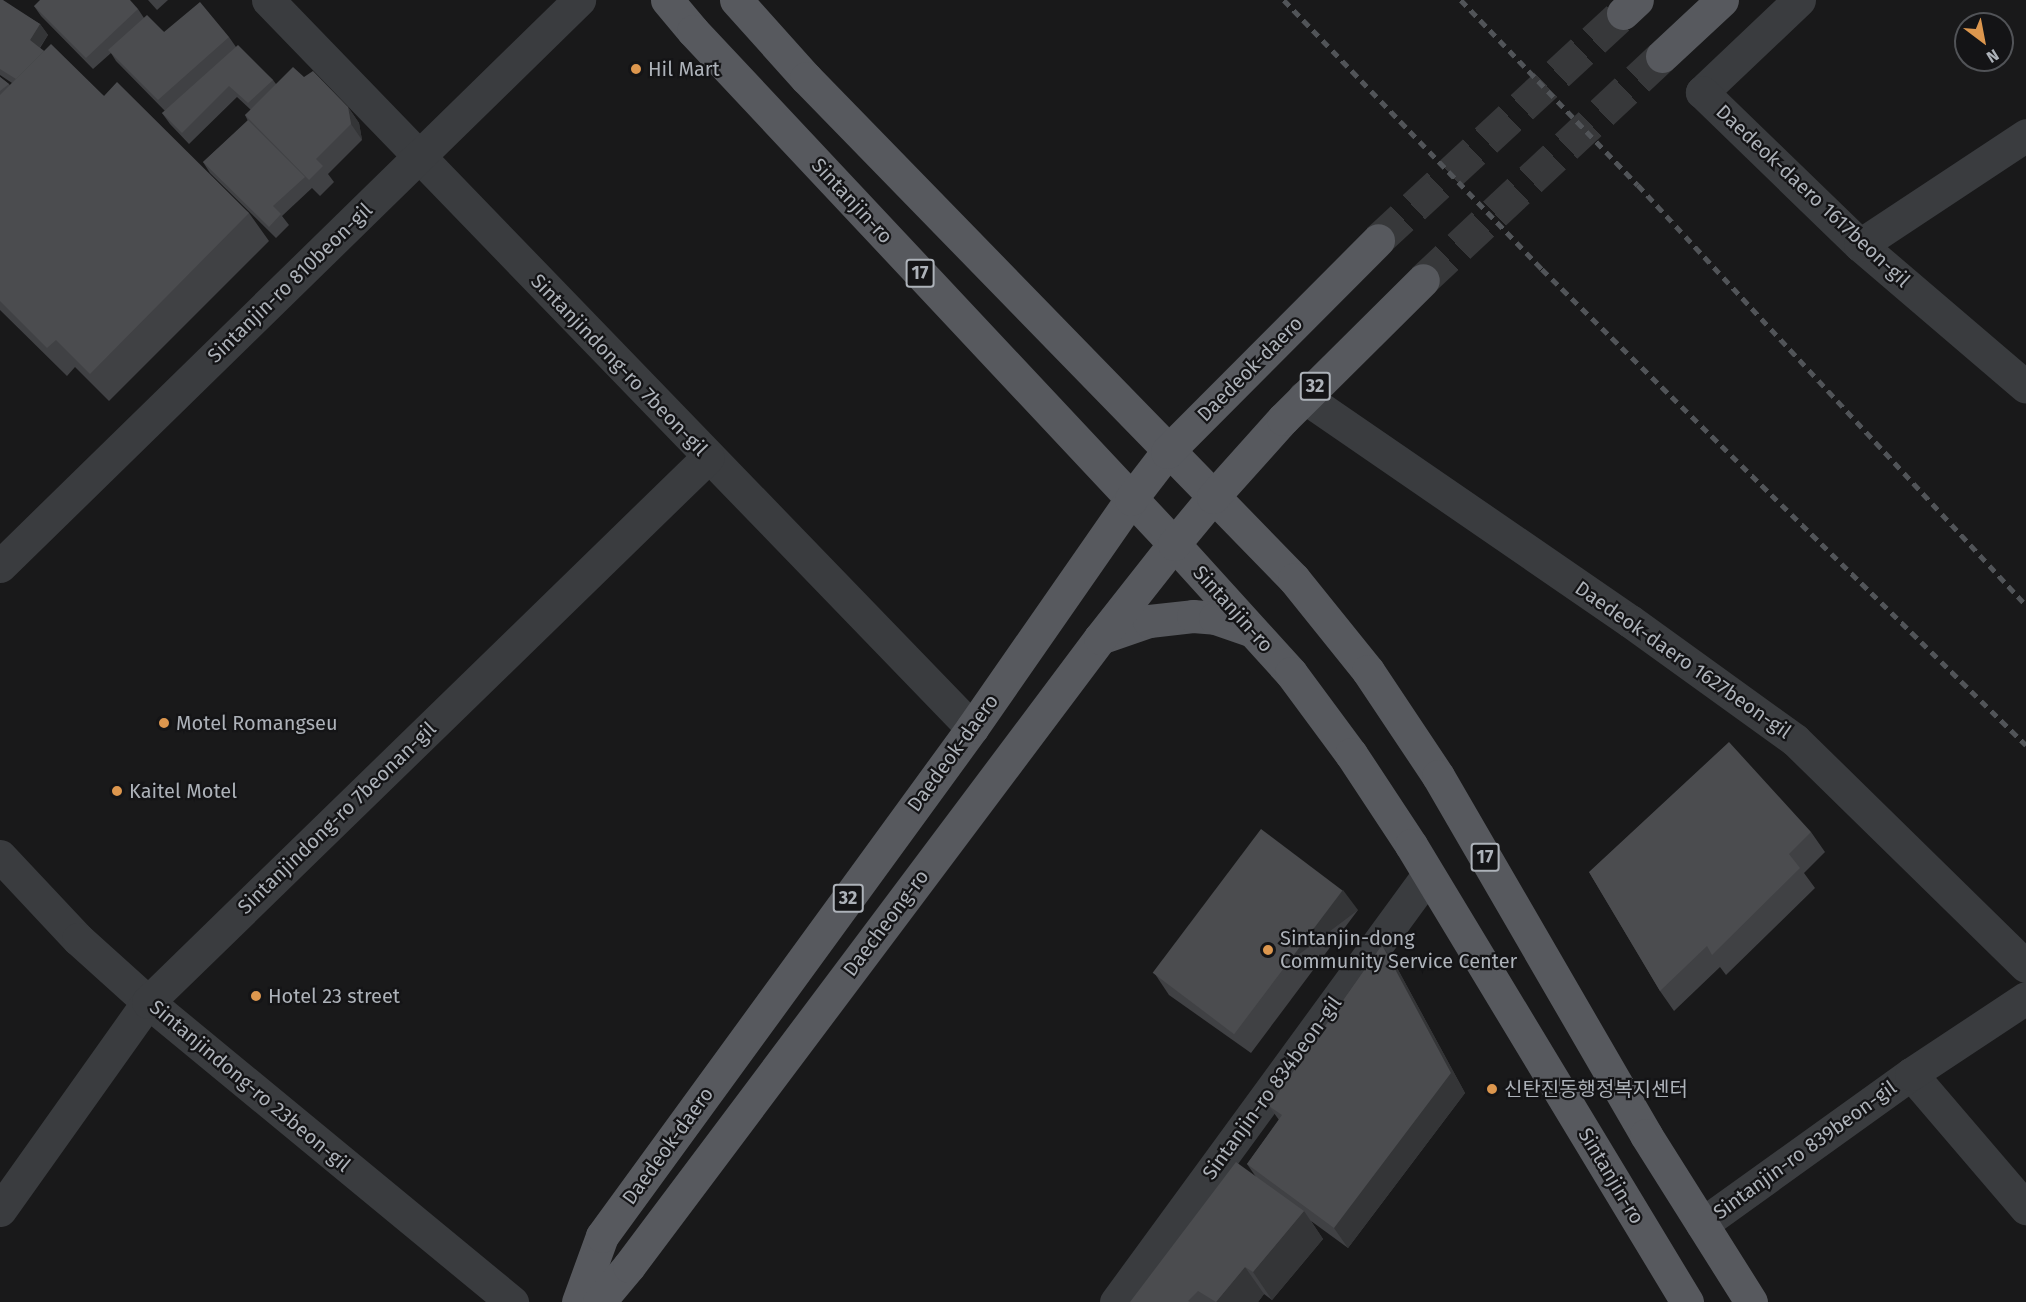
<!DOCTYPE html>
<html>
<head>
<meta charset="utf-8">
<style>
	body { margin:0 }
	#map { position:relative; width:2026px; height:1302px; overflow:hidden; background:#19191a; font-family:"Fira Sans","Noto Sans KR",sans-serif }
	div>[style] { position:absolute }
	.primary-tunnel>* { height:33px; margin-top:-16.5px; transform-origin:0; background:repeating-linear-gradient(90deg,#37383a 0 33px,transparent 0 49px) }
	.street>* { height:33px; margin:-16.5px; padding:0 16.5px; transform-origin:16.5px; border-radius:16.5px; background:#3a3c3f }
	.primary>* { height:33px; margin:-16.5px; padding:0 16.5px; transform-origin:16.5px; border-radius:16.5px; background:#57595e }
	.rail>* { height:4.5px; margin-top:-2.25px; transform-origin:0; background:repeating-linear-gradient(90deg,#515458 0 8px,transparent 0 14px) }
	.wall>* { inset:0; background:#404144 }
	.shaded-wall>* { inset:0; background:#343537; transform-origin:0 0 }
	.building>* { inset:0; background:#4b4c4f; transform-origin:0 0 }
	.dots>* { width:16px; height:16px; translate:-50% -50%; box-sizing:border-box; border:3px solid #141416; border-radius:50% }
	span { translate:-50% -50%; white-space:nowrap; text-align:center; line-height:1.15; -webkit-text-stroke:4.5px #141416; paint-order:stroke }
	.shield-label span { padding:2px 4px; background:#141416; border:2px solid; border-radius:4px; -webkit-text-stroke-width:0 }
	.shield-label { font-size:18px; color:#adb2b9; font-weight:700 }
	.poi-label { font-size:20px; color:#adb2b9 }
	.left { translate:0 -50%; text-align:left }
	.street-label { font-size:20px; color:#adb2b9 }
	.north { position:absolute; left:1954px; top:12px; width:60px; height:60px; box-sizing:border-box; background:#141416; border:2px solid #515357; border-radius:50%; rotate:148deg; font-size:16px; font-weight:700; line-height:24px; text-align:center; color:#adb2b9 }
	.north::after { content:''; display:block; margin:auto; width:21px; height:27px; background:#dd974e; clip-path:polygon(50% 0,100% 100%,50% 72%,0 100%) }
</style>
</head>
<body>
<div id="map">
	<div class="primary-tunnel">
		<i style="left:1378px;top:240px;width:334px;rotate:-42.8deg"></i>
		<i style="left:1423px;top:280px;width:328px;rotate:-43.1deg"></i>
	</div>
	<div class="street">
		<i style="left:268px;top:0;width:1013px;rotate:45.96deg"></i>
		<i style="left:1799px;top:0;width:134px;rotate:136.5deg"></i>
		<i style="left:1702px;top:92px;width:220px;rotate:44.1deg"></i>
		<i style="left:1860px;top:245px;width:218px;rotate:40.5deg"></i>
		<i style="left:1860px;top:245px;width:199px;rotate:-33.5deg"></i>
		<i style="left:1304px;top:397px;width:396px;rotate:34.5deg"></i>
		<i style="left:1630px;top:621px;width:203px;rotate:35.8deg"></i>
		<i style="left:1795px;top:740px;width:323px;rotate:44.4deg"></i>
		<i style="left:0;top:566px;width:810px;rotate:-44.35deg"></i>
		<i style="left:0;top:856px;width:114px;rotate:46.8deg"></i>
		<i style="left:78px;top:939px;width:94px;rotate:42deg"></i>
		<i style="left:148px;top:1002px;width:472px;rotate:39.5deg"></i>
		<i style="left:1911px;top:1074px;width:177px;rotate:49.4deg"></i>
		<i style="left:0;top:1210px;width:255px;rotate:-54.6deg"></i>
		<i style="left:148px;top:1002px;width:781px;rotate:-44.22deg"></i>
		<i style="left:1702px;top:1224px;width:257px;rotate:-35.7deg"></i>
		<i style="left:1911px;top:1074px;width:138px;rotate:-33.5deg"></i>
		<i style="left:1116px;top:1302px;width:529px;rotate:-53.85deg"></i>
	</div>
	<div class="primary">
		<i style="left:667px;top:0;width:40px;rotate:50deg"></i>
		<i style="left:693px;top:31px;width:703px;rotate:46.84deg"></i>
		<i style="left:1174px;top:544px;width:174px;rotate:47.8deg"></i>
		<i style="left:1291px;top:673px;width:101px;rotate:53.5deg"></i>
		<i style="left:1351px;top:754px;width:109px;rotate:56.6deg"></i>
		<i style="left:1411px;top:845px;width:534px;rotate:58.87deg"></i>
		<i style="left:736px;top:0;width:105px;rotate:48.1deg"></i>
		<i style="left:806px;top:78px;width:699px;rotate:45.75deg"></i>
		<i style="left:1294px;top:579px;width:118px;rotate:51.2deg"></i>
		<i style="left:1368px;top:671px;width:126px;rotate:56.3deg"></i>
		<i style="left:1438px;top:776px;width:415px;rotate:59.9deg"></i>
		<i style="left:1646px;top:1135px;width:197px;rotate:57.8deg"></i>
		<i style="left:1623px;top:13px;width:19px;rotate:-43deg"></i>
		<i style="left:1662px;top:56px;width:82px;rotate:-43deg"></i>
		<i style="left:1100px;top:638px;width:52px;rotate:-19.1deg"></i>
		<i style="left:1149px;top:621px;width:44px;rotate:-6.5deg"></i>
		<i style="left:1193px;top:616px;width:22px;rotate:5deg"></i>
		<i style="left:1215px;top:618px;width:39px;rotate:19deg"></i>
		<i style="left:578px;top:1302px;width:70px;rotate:-70deg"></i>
		<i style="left:602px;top:1236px;width:628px;rotate:-53.93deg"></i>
		<i style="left:972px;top:728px;width:279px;rotate:-55.2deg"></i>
		<i style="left:1131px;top:499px;width:59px;rotate:-52.5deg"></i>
		<i style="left:1167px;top:452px;width:299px;rotate:-45.1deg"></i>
		<i style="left:599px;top:1302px;width:47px;rotate:-50.2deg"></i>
		<i style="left:629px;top:1266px;width:785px;rotate:-53.13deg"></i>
		<i style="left:1100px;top:638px;width:120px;rotate:-51.8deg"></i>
		<i style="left:1174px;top:544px;width:61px;rotate:-50.3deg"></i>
		<i style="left:1213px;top:497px;width:105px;rotate:-48.1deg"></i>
		<i style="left:1283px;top:419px;width:197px;rotate:-44.8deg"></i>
	</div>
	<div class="rail">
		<i style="left:1284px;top:0;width:373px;rotate:46.2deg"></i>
		<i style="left:1542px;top:269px;width:679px;rotate:44.52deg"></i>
		<i style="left:1461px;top:0;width:256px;rotate:46.3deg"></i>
		<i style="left:1638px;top:185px;width:572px;rotate:47.27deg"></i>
	</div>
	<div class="wall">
		<i style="clip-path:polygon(0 0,40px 24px,48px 35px,40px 48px,104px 96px,249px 213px,269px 241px,109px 401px,75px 367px,67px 376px,0 310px,0 77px,10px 85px,12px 83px,0 75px)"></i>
		<i style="clip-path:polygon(148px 0,168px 0,157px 10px)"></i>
		<i style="clip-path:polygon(34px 6px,138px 9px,144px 18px,164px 32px,229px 37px,236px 47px,273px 80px,276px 84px,304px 77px,348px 107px,359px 123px,362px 140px,328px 174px,334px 182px,320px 196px,312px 188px,282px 216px,289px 225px,276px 238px,210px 173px,203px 162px,248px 121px,245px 115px,251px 110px,237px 97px,189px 144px,170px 124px,162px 113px,165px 111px,116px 61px,111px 53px,93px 69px,41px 16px)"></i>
		<i style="clip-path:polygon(1811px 832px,1825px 852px,1804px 873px,1815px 888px,1726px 975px,1720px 967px,1674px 1011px,1660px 991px,1589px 872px)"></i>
		<i style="clip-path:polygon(1358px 910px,1251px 1053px,1169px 995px,1155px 974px)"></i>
		<i style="clip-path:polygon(1382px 945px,1396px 966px,1465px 1093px,1348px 1248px,1311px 1221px,1323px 1239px,1272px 1300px,1264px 1294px,1258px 1302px,1130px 1302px,1256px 1177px,1247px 1164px,1279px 1120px,1269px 1106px)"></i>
	</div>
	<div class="shaded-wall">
		<i style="clip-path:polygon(40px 24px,48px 35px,37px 51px,30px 40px)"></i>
		<i style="clip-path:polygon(348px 107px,359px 123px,362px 140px,351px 124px)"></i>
		<i style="left:1343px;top:890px;width:25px;height:177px;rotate:53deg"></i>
		<i style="clip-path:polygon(1382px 945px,1396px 966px,1465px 1093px,1348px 1248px,1334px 1228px)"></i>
		<i style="clip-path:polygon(1304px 1211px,1323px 1239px,1272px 1300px,1253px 1272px)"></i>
		<i style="clip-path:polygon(1245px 1267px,1264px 1294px,1258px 1302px,1216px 1302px)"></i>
	</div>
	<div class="building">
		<i style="clip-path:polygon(0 0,3px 0,40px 24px,30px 40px,44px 51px,16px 79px,0 69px)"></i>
		<i style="clip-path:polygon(40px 0,130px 0,138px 9px,86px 58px,34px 6px)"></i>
		<i style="clip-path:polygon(200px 2px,229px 37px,158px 100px,108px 50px,147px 15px,164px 32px)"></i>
		<i style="clip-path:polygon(51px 44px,104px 96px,117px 82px,249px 213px,90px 374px,56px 340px,47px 348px,0 301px,0 95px)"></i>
		<i style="clip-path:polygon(238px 45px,273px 80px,248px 103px,229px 86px,182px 133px,162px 113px)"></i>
		<i style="clip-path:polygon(293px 67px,304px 77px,313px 71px,348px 107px,351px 124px,316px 159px,323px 166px,309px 180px,245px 115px)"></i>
		<i style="clip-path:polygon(0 77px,9px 84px,0 91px)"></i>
		<i style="clip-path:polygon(248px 120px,305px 177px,273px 206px,281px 214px,269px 227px,203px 162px)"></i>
		<i style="clip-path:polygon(1729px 742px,1811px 832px,1789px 854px,1800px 868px,1712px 955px,1707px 946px,1660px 991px,1589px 872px)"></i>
		<i style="left:1261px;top:829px;width:102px;height:180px;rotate:37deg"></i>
		<i style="clip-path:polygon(1382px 945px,1451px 1073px,1334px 1228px,1247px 1164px,1282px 1115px,1269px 1106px)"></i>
		<i style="clip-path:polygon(1236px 1162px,1304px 1211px,1253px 1272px,1245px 1267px,1216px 1302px,1198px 1291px,1188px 1301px,1190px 1302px,1130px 1302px)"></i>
	</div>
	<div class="dots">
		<i style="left:636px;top:69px;background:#dd974e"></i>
		<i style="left:164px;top:723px;background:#dd974e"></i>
		<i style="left:117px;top:791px;background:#dd974e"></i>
		<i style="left:1268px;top:950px;background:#dd974e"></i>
		<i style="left:256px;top:996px;background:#dd974e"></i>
		<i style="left:1492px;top:1089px;background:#dd974e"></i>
	</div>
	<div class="shield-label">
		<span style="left:920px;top:273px">17</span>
		<span style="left:1315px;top:386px">32</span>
		<span style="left:1485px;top:857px">17</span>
		<span style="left:848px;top:898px">32</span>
	</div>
	<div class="poi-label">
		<span class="left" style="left:648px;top:69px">Hil Mart</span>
		<span class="left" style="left:176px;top:723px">Motel Romangseu</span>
		<span class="left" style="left:129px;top:791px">Kaitel Motel</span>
		<span class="left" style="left:1280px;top:950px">Sintanjin-dong<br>Community Service Center</span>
		<span class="left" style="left:268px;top:996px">Hotel 23 street</span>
		<span class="left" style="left:1504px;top:1089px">신탄진동행정복지센터</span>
	</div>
	<div class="street-label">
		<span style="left:1813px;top:196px;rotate:43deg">Daedeok-daero 1617beon-gil</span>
		<span style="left:852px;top:201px;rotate:47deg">Sintanjin-ro</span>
		<span style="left:290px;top:283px;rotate:-44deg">Sintanjin-ro 810beon-gil</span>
		<span style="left:619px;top:365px;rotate:46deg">Sintanjindong-ro 7beon-gil</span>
		<span style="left:1250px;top:369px;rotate:-45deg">Daedeok-daero</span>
		<span style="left:1233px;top:609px;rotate:48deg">Sintanjin-ro</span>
		<span style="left:1683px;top:660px;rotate:35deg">Daedeok-daero 1627beon-gil</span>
		<span style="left:953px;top:753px;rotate:-54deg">Daedeok-daero</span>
		<span style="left:337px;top:818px;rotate:-44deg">Sintanjindong-ro 7beonan-gil</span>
		<span style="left:886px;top:923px;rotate:-53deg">Daecheong-ro</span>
		<span style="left:250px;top:1086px;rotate:40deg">Sintanjindong-ro 23beon-gil</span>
		<span style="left:1272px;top:1088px;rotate:-54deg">Sintanjin-ro 834beon-gil</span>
		<span style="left:668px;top:1146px;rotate:-54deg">Daedeok-daero</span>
		<span style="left:1805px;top:1150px;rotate:-36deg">Sintanjin-ro 839beon-gil</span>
		<span style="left:1611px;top:1176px;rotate:59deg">Sintanjin-ro</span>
	</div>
	<div class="north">N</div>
</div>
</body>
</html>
